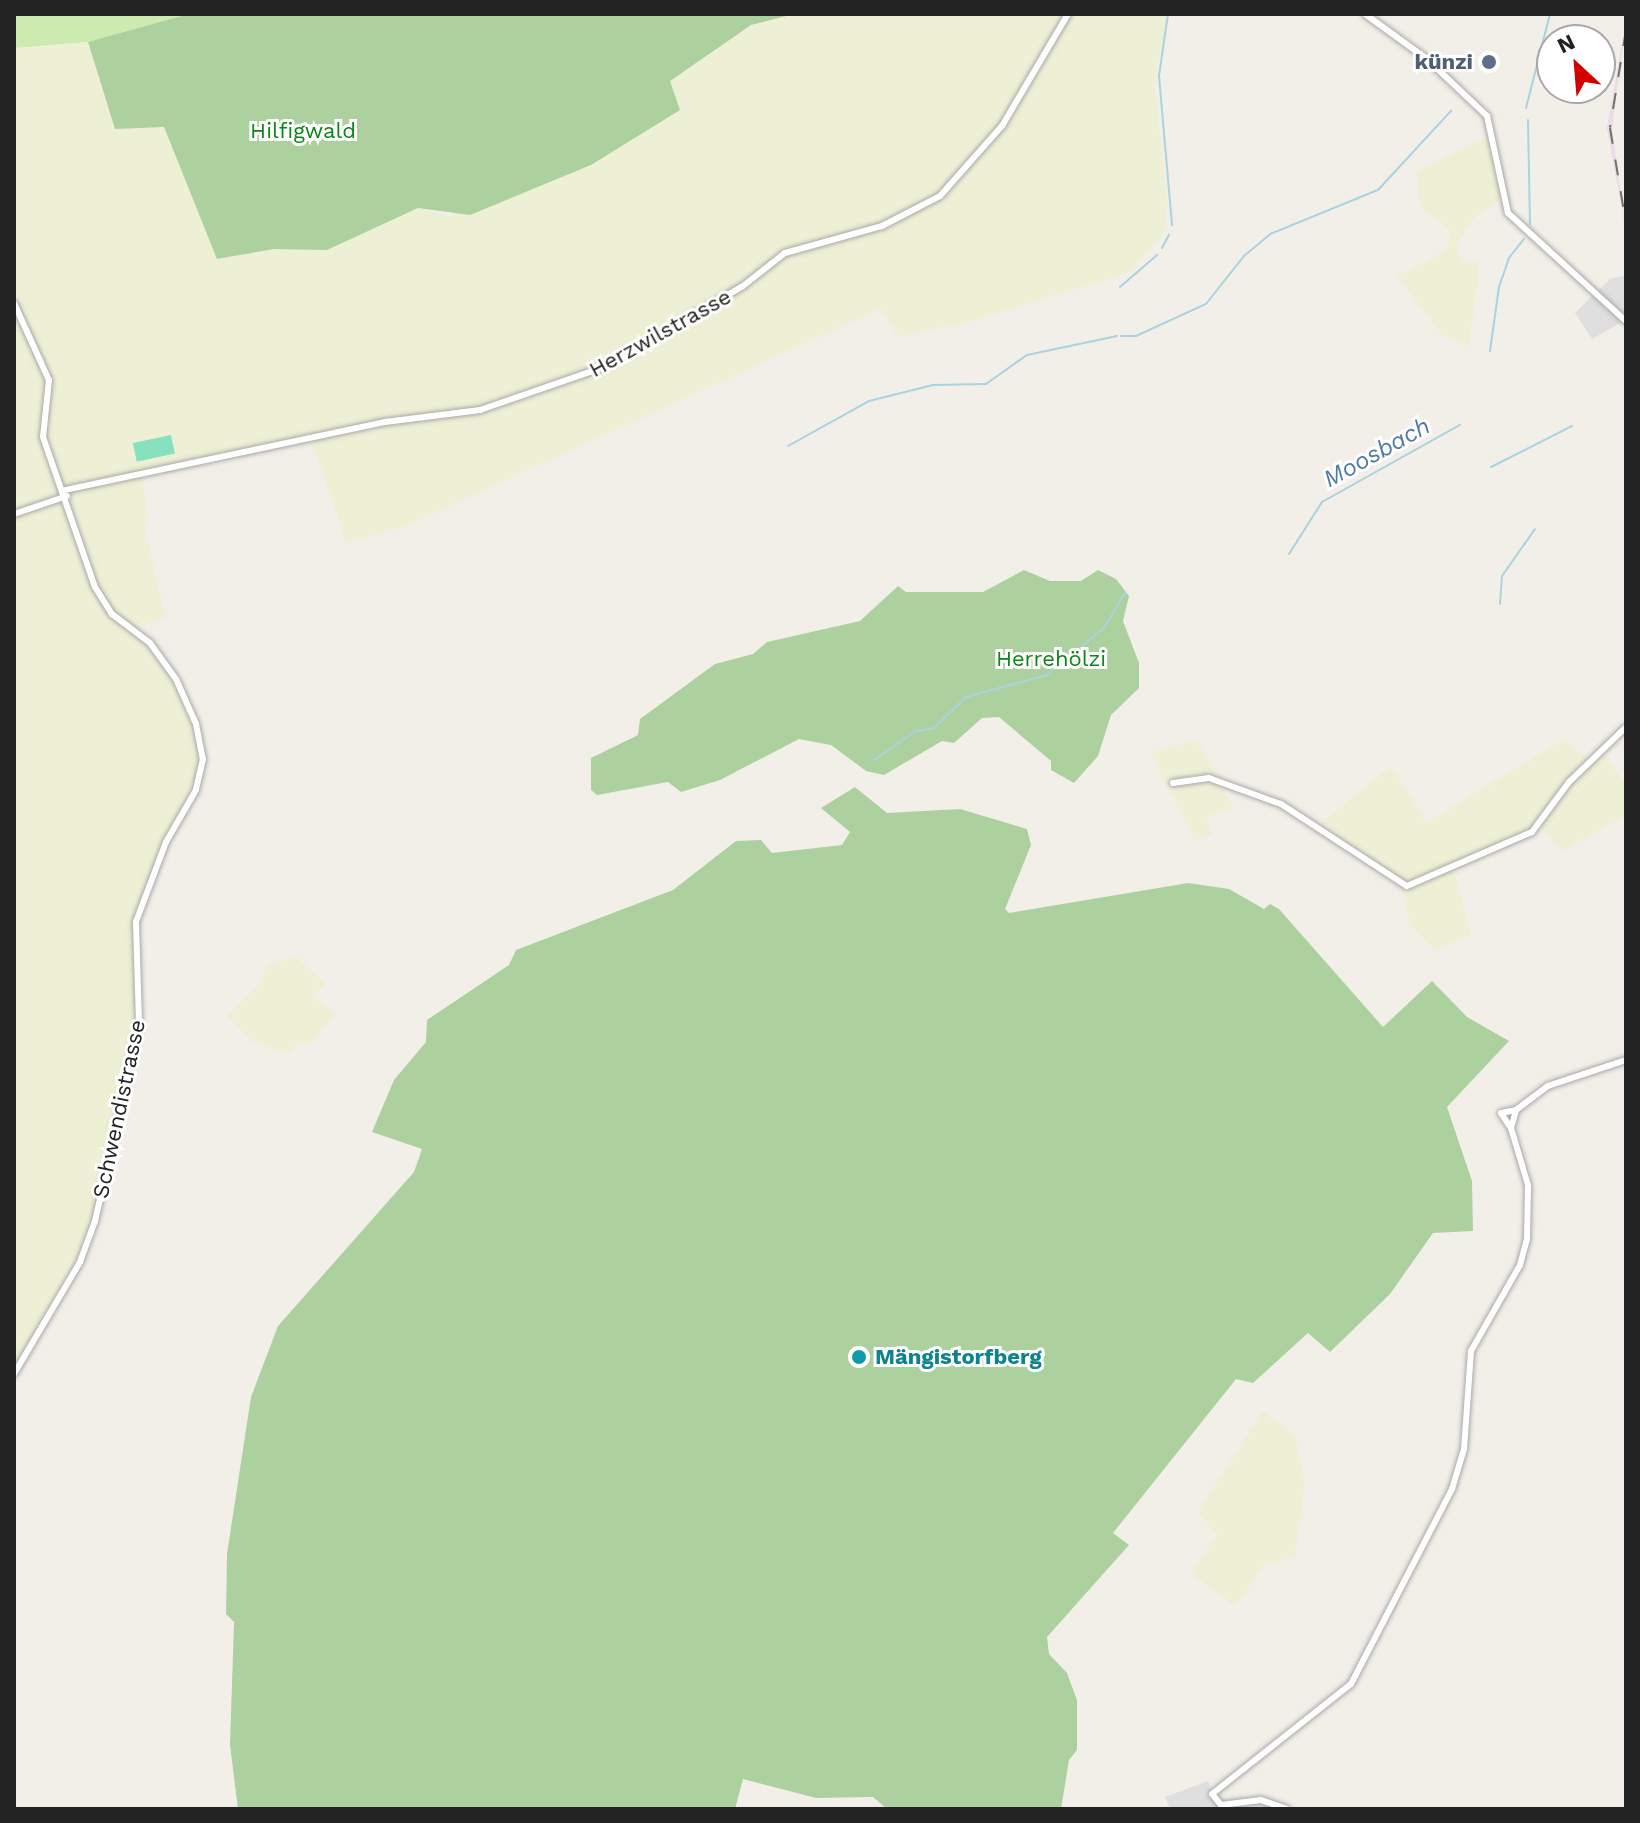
<!DOCTYPE html>
<html>
<head>
<meta charset="utf-8">
<style>
	body { margin:0 }
	#map { position:relative; width:1640px; height:1823px; overflow:hidden; background:#f2efe9; font-family:"Work Sans",sans-serif }
	div>[style] { position:absolute }
	.residential>* { inset:0; background:#e0dfdf }
	.industrial>* { inset:0; background:#ebdbe8 }
	.farmland>* { inset:0; background:#eef0d5 }
	.grass>* { inset:0; background:#cdebb0 }
	.forest>* { inset:0; background:#add19e }
	.pitch>* { inset:0; background:#88e0be; transform-origin:0 0 }
	.stream>* { height:2px; margin:-1px; padding:0 1px; transform-origin:1px; border-radius:1px; background:#aad3df }
	.roads { filter:drop-shadow(0 0 2px #a9a9a9) drop-shadow(0 0 2px #a9a9a9) }
	.street>* { height:6px; margin:-3px; padding:0 3px; transform-origin:3px; border-radius:3px; background:#fff }
	.rail>* { height:2px; margin-top:-1px; transform-origin:0; background:repeating-linear-gradient(90deg,#707070 0 16px,transparent 0 32px) }
	.dots>* { width:22px; height:22px; translate:-50% -50%; box-sizing:border-box; border:4px solid #fff; border-radius:50% }
	span { translate:-50% -50%; white-space:nowrap; text-align:center; line-height:1.15; -webkit-text-stroke:6px #fff; paint-order:stroke }
	.service-label { font-size:22px; color:#4e5e75; font-weight:700 }
	.right { translate:-100% -50%; text-align:right }
	.park-label { font-size:22px; color:#0c8416 }
	.street-label { font-size:22px; color:#222 }
	.culture-label { font-size:22px; color:#0d838f; font-weight:700 }
	.left { translate:0 -50%; text-align:left }
	.water-label { font-size:24px; color:#4a7aab; font-style:italic }
	.frame { position:absolute; inset:0; border:16px solid #222; pointer-events:none }
	.north { position:absolute; left:1536px; top:24px; width:80px; height:80px; box-sizing:border-box; background:#fff; border:2px solid #a7a7a7; border-radius:50%; rotate:334deg; font-size:22px; font-weight:700; line-height:32px; text-align:center; color:#222 }
	.north::after { content:''; display:block; margin:auto; width:28px; height:36px; background:#d40000; clip-path:polygon(50% 0,100% 100%,50% 72%,0 100%) }
</style>
</head>
<body>
<div id="map">
	<div class="residential">
		<i style="clip-path:polygon(1626px 275px,1626px 320px,1592px 339px,1575px 313px,1610px 279px)"></i>
		<i style="clip-path:polygon(1208px 1781px,1216px 1803px,1261px 1800px,1287px 1809px,1170px 1809px,1165px 1797px)"></i>
	</div>
	<div class="industrial">
		<i style="clip-path:polygon(1626px 21px,1612px 128px,1626px 231px,1607px 128px)"></i>
	</div>
	<div class="farmland">
		<i style="clip-path:polygon(794px 14px,1169px 14px,1154px 81px,1168px 203px,1164px 235px,1128px 273px,958px 325px,898px 336px,880px 309px,404px 527px,346px 542px,311px 439px,141px 471px,148px 514px,144px 527px,166px 617px,132px 630px,176px 684px,197px 738px,199px 767px,135px 916px,136px 1027px,87px 1238px,14px 1369px,14px 48px,88px 42px,115px 128px,164px 127px,218px 259px,274px 249px,327px 250px,418px 208px,450px 216px,751px 25px)"></i>
		<i style="clip-path:polygon(1494px 134px,1504px 197px,1477px 215px,1456px 245px,1462px 263px,1480px 261px,1469px 346px,1443px 336px,1397px 276px,1447px 250px,1450px 230px,1420px 207px,1416px 171px)"></i>
		<i style="clip-path:polygon(1197px 740px,1234px 808px,1207px 816px,1212px 834px,1195px 841px,1150px 753px)"></i>
		<i style="clip-path:polygon(1563px 740px,1588px 759px,1602px 750px,1626px 785px,1626px 816px,1561px 851px,1540px 827px,1454px 870px,1471px 935px,1435px 950px,1410px 925px,1400px 883px,1322px 822px,1391px 766px,1427px 822px)"></i>
		<i style="clip-path:polygon(295px 956px,326px 984px,314px 996px,336px 1014px,310px 1045px,300px 1042px,287px 1053px,253px 1042px,226px 1016px,257px 986px,267px 966px)"></i>
		<i style="clip-path:polygon(1263px 1410px,1295px 1436px,1305px 1485px,1295px 1556px,1264px 1565px,1235px 1607px,1191px 1573px,1217px 1535px,1198px 1512px)"></i>
	</div>
	<div class="grass">
		<i style="clip-path:polygon(14px 14px,189px 14px,189px 17px,88px 42px,14px 48px)"></i>
	</div>
	<div class="forest">
		<i style="clip-path:polygon(189px 14px,794px 14px,751px 25px,670px 81px,680px 110px,591px 165px,470px 215px,418px 208px,327px 250px,274px 249px,217px 259px,164px 127px,115px 129px,88px 42px)"></i>
		<i style="clip-path:polygon(1024px 570px,1050px 581px,1081px 581px,1098px 570px,1116px 579px,1129px 596px,1123px 621px,1139px 663px,1139px 688px,1111px 715px,1098px 756px,1074px 783px,1051px 770px,1051px 761px,999px 717px,982px 718px,954px 743px,942px 741px,884px 775px,866px 771px,831px 745px,799px 739px,720px 780px,681px 792px,668px 782px,597px 795px,591px 790px,591px 758px,638px 735px,640px 719px,715px 664px,753px 654px,767px 642px,860px 621px,898px 586px,906px 592px,983px 592px)"></i>
		<i style="clip-path:polygon(855px 787px,887px 813px,960px 809px,1027px 829px,1031px 845px,1005px 909px,1009px 913px,1188px 883px,1229px 889px,1264px 909px,1270px 904px,1279px 909px,1383px 1027px,1432px 981px,1467px 1017px,1509px 1041px,1447px 1107px,1472px 1181px,1473px 1231px,1433px 1233px,1390px 1294px,1330px 1352px,1308px 1333px,1253px 1383px,1236px 1379px,1113px 1533px,1129px 1545px,1047px 1637px,1049px 1654px,1067px 1673px,1077px 1700px,1077px 1750px,1069px 1760px,1061px 1809px,887px 1809px,873px 1797px,816px 1798px,743px 1779px,735px 1809px,238px 1809px,230px 1745px,234px 1622px,226px 1614px,227px 1554px,251px 1397px,278px 1326px,414px 1172px,422px 1149px,372px 1132px,394px 1080px,426px 1042px,427px 1020px,509px 965px,516px 950px,673px 890px,736px 841px,761px 840px,772px 853px,842px 845px,850px 832px,821px 808px)"></i>
	</div>
	<div class="pitch">
		<i style="left:171px;top:435px;width:19px;height:39px;rotate:78deg"></i>
	</div>
	<div class="stream">
		<i style="left:1168px;top:14px;width:63px;rotate:98.3deg"></i>
		<i style="left:1159px;top:76px;width:150px;rotate:85deg"></i>
		<i style="left:1526px;top:108px;width:97px;rotate:-75.7deg"></i>
		<i style="left:1528px;top:120px;width:104px;rotate:88.9deg"></i>
		<i style="left:1162px;top:248px;width:15px;rotate:-62deg"></i>
		<i style="left:1120px;top:287px;width:49px;rotate:-40.9deg"></i>
		<i style="left:1121px;top:336px;width:15px"></i>
		<i style="left:1136px;top:336px;width:77px;rotate:-24.6deg"></i>
		<i style="left:1206px;top:304px;width:61px;rotate:-51.6deg"></i>
		<i style="left:1244px;top:256px;width:34px;rotate:-40deg"></i>
		<i style="left:1270px;top:234px;width:117px;rotate:-22.2deg"></i>
		<i style="left:1378px;top:190px;width:108px;rotate:-47.3deg"></i>
		<i style="left:1490px;top:351px;width:65px;rotate:-82deg"></i>
		<i style="left:1499px;top:287px;width:31px;rotate:-71deg"></i>
		<i style="left:1509px;top:258px;width:24px;rotate:-52deg"></i>
		<i style="left:788px;top:446px;width:93px;rotate:-29.1deg"></i>
		<i style="left:869px;top:401px;width:66px;rotate:-14deg"></i>
		<i style="left:933px;top:385px;width:53px;rotate:-1.1deg"></i>
		<i style="left:986px;top:384px;width:50px;rotate:-35.3deg"></i>
		<i style="left:1027px;top:355px;width:92px;rotate:-11.9deg"></i>
		<i style="left:1491px;top:467px;width:91px;rotate:-26.8deg"></i>
		<i style="left:1289px;top:554px;width:62px;rotate:-57.6deg"></i>
		<i style="left:1322px;top:502px;width:158px;rotate:-29.2deg"></i>
		<i style="left:1500px;top:604px;width:28px;rotate:-86deg"></i>
		<i style="left:1502px;top:576px;width:57px;rotate:-54.9deg"></i>
		<i style="left:874px;top:760px;width:51px;rotate:-34.6deg"></i>
		<i style="left:916px;top:731px;width:18px;rotate:-9deg"></i>
		<i style="left:934px;top:728px;width:45px;rotate:-44.1deg"></i>
		<i style="left:966px;top:697px;width:84px;rotate:-15.2deg"></i>
		<i style="left:1047px;top:675px;width:74px;rotate:-39.5deg"></i>
		<i style="left:1104px;top:628px;width:41px;rotate:-59deg"></i>
	</div>
	<div class="roads">
		<div class="street">
			<i style="left:1365px;top:14px;width:77px;rotate:36deg"></i>
			<i style="left:1427px;top:59px;width:83px;rotate:43.5deg"></i>
			<i style="left:1487px;top:116px;width:99px;rotate:77.8deg"></i>
			<i style="left:1508px;top:213px;width:160px;rotate:42.5deg"></i>
			<i style="left:14px;top:303px;width:85px;rotate:65.6deg"></i>
			<i style="left:49px;top:380px;width:57px;rotate:96deg"></i>
			<i style="left:43px;top:437px;width:159px;rotate:70.9deg"></i>
			<i style="left:95px;top:587px;width:32px;rotate:58deg"></i>
			<i style="left:112px;top:614px;width:48px;rotate:37.3deg"></i>
			<i style="left:150px;top:643px;width:44px;rotate:54.2deg"></i>
			<i style="left:176px;top:679px;width:49px;rotate:66deg"></i>
			<i style="left:196px;top:724px;width:36px;rotate:79deg"></i>
			<i style="left:203px;top:759px;width:32px;rotate:103deg"></i>
			<i style="left:196px;top:790px;width:60px;rotate:120deg"></i>
			<i style="left:166px;top:842px;width:85px;rotate:110.6deg"></i>
			<i style="left:136px;top:922px;width:101px;rotate:88.3deg"></i>
			<i style="left:139px;top:1023px;width:203px;rotate:102.5deg"></i>
			<i style="left:95px;top:1221px;width:44px;rotate:110.1deg"></i>
			<i style="left:80px;top:1262px;width:130px;rotate:120.5deg"></i>
			<i style="left:65px;top:490px;width:327px;rotate:-12deg"></i>
			<i style="left:385px;top:422px;width:96px;rotate:-7.2deg"></i>
			<i style="left:480px;top:410px;width:134px;rotate:-19.1deg"></i>
			<i style="left:607px;top:366px;width:158px;rotate:-30.5deg"></i>
			<i style="left:743px;top:286px;width:53px;rotate:-38.2deg"></i>
			<i style="left:785px;top:253px;width:101px;rotate:-15.6deg"></i>
			<i style="left:882px;top:226px;width:65px;rotate:-27.3deg"></i>
			<i style="left:940px;top:196px;width:94px;rotate:-48.5deg"></i>
			<i style="left:1002px;top:126px;width:130px;rotate:-59.5deg"></i>
			<i style="left:14px;top:514px;width:56px;rotate:-18.8deg"></i>
			<i style="left:1173px;top:783px;width:36px;rotate:-8deg"></i>
			<i style="left:1209px;top:778px;width:77px;rotate:19.9deg"></i>
			<i style="left:1281px;top:804px;width:150px;rotate:33.1deg"></i>
			<i style="left:1407px;top:886px;width:136px;rotate:-23.4deg"></i>
			<i style="left:1532px;top:832px;width:62px;rotate:-53.5deg"></i>
			<i style="left:1569px;top:782px;width:79px;rotate:-44deg"></i>
			<i style="left:1511px;top:1128px;width:18px;rotate:-124deg"></i>
			<i style="left:1501px;top:1113px;width:15px;rotate:-11deg"></i>
			<i style="left:1287px;top:1809px;width:28px;rotate:-161deg"></i>
			<i style="left:1261px;top:1800px;width:40px;rotate:172.9deg"></i>
			<i style="left:1221px;top:1805px;width:14px;rotate:-129deg"></i>
			<i style="left:1212px;top:1794px;width:177px;rotate:-38.4deg"></i>
			<i style="left:1351px;top:1684px;width:220px;rotate:-62.6deg"></i>
			<i style="left:1452px;top:1489px;width:42px;rotate:-73.3deg"></i>
			<i style="left:1464px;top:1449px;width:98px;rotate:-85.9deg"></i>
			<i style="left:1471px;top:1351px;width:99px;rotate:-60.3deg"></i>
			<i style="left:1520px;top:1265px;width:27px;rotate:-75deg"></i>
			<i style="left:1527px;top:1239px;width:54px;rotate:-88.9deg"></i>
			<i style="left:1528px;top:1185px;width:59px;rotate:-106.6deg"></i>
			<i style="left:1511px;top:1128px;width:19px;rotate:-74deg"></i>
			<i style="left:1516px;top:1110px;width:40px;rotate:-37deg"></i>
			<i style="left:1548px;top:1086px;width:82px;rotate:-18.4deg"></i>
		</div>
	</div>
	<div class="rail">
		<i style="left:1626px;top:30px;width:99px;rotate:99.3deg"></i>
		<i style="left:1610px;top:128px;width:97px;rotate:80.5deg"></i>
	</div>
	<div class="dots">
		<i style="left:1489px;top:62px;background:#5c6f8a"></i>
		<i style="left:859px;top:1357px;background:#0f9aa8"></i>
	</div>
	<div class="service-label">
		<span class="right" style="left:1473px;top:62px">künzi</span>
	</div>
	<div class="park-label">
		<span style="left:303px;top:131px">Hilfigwald</span>
		<span style="left:1051px;top:659px">Herrehölzi</span>
	</div>
	<div class="street-label">
		<span style="left:660px;top:333px;rotate:-29deg">Herzwilstrasse</span>
		<span style="left:119px;top:1109px;rotate:-78deg">Schwendistrasse</span>
	</div>
	<div class="culture-label">
		<span class="left" style="left:875px;top:1357px">Mängistorfberg</span>
	</div>
	<div class="water-label">
		<span style="left:1377px;top:453px;rotate:-29deg">Moosbach</span>
	</div>
	<div class="frame"></div>
	<div class="north">N</div>
</div>
</body>
</html>
